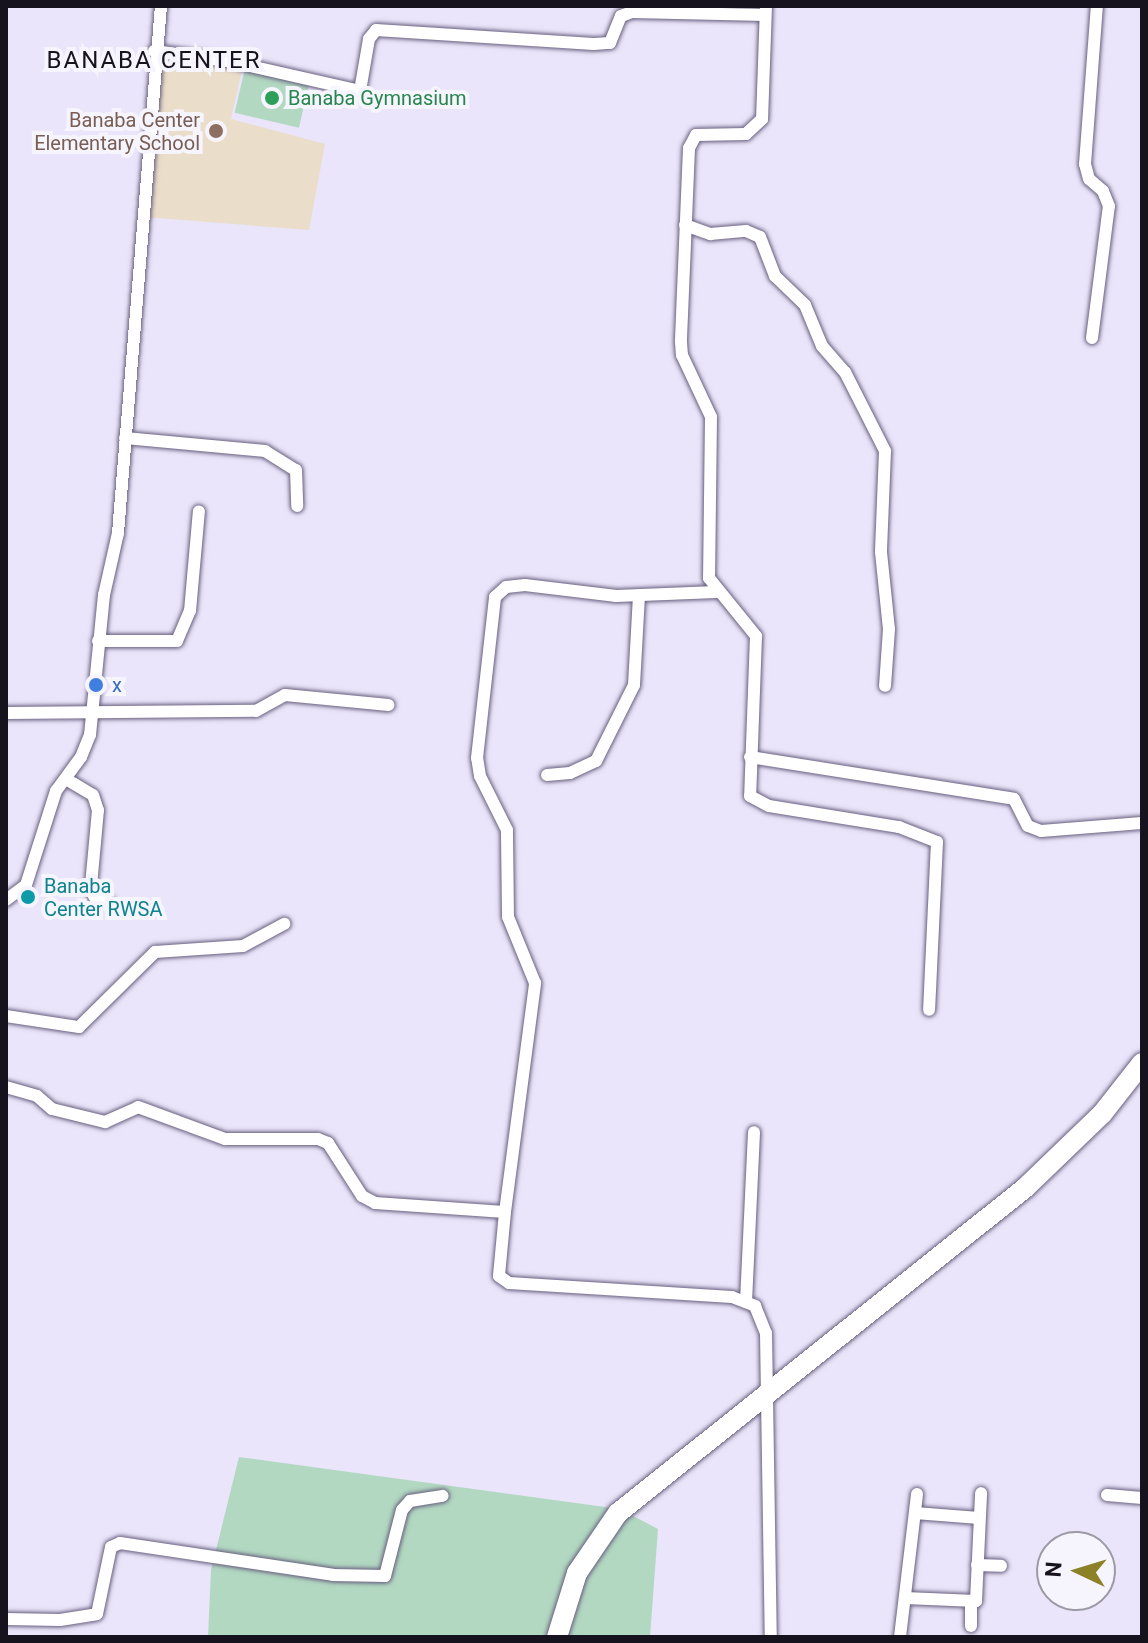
<!DOCTYPE html>
<html>
<head>
<meta charset="utf-8">
<style>
	body { margin:0 }
	#map { position:relative; width:1148px; height:1643px; overflow:hidden; background:#eae5fa; font-family:Roboto,sans-serif }
	div>[style] { position:absolute }
	.education>* { inset:0; background:#eaddc9 }
	.green>* { inset:0; background:#b2d8c2; transform-origin:0 0 }
	.roads { filter:drop-shadow(0 0 2px #685f7f) drop-shadow(0 0 2px #685f7f) }
	.minor>* { height:12px; margin:-6px; padding:0 6px; transform-origin:6px; border-radius:6px; background:#fff }
	.primary>* { height:20px; margin:-10px; padding:0 10px; transform-origin:10px; border-radius:10px; background:#fff }
	.dots>* { width:22px; height:22px; translate:-50% -50%; box-sizing:border-box; border:4px solid #f6f4fc; border-radius:50% }
	span { translate:-50% -50%; white-space:nowrap; text-align:center; line-height:1.15; -webkit-text-stroke:8px #f6f4fc; paint-order:stroke }
	.leisure-label { font-size:20px; color:#27864d }
	.left { translate:0 -50%; text-align:left }
	.education-label { font-size:20px; color:#785e54 }
	.right { translate:-100% -50%; text-align:right }
	.shop-label { font-size:20px; color:#366cbe }
	.culture-label { font-size:20px; color:#0d838f }
	.quarter-label { font-size:24px; color:#16131f; letter-spacing:2px }
	.frame { position:absolute; inset:0; border:8px solid #16131f; pointer-events:none }
	.north { position:absolute; left:1036px; top:1531px; width:80px; height:80px; box-sizing:border-box; background:#f6f4fc; border:2px solid #9c9aa4; border-radius:50%; rotate:274deg; font-size:22px; font-weight:700; line-height:32px; text-align:center; color:#16131f }
	.north::after { content:''; display:block; margin:auto; width:28px; height:36px; background:#8d8128; clip-path:polygon(50% 0,100% 100%,50% 72%,0 100%) }
</style>
</head>
<body>
<div id="map">
	<div class="education">
		<i style="clip-path:polygon(161px 53px,243px 65px,231px 119px,325px 144px,309px 230px,145px 217px)"></i>
	</div>
	<div class="green">
		<i style="left:245px;top:68px;width:66px;height:46px;rotate:13deg"></i>
		<i style="clip-path:polygon(239px 1457px,620px 1509px,658px 1529px,650px 1637px,208px 1637px,211px 1570px)"></i>
	</div>
	<div class="roads">
		<div class="minor">
			<i style="left:766px;top:6px;width:113px;rotate:92deg"></i>
			<i style="left:762px;top:119px;width:22px;rotate:137deg"></i>
			<i style="left:746px;top:134px;width:50px;rotate:178.9deg"></i>
			<i style="left:696px;top:135px;width:15px;rotate:118deg"></i>
			<i style="left:689px;top:148px;width:194px;rotate:92.4deg"></i>
			<i style="left:681px;top:342px;width:13px;rotate:86deg"></i>
			<i style="left:682px;top:355px;width:68px;rotate:64.9deg"></i>
			<i style="left:711px;top:417px;width:161px;rotate:90.7deg"></i>
			<i style="left:709px;top:578px;width:75px;rotate:51deg"></i>
			<i style="left:756px;top:636px;width:160px;rotate:92.1deg"></i>
			<i style="left:750px;top:796px;width:21px;rotate:28deg"></i>
			<i style="left:769px;top:806px;width:132px;rotate:9.2deg"></i>
			<i style="left:899px;top:827px;width:41px;rotate:21.5deg"></i>
			<i style="left:937px;top:842px;width:168px;rotate:92.7deg"></i>
			<i style="left:154px;top:51px;width:75px;rotate:7.7deg"></i>
			<i style="left:228px;top:61px;width:135px;rotate:12.8deg"></i>
			<i style="left:360px;top:91px;width:53px;rotate:-80.2deg"></i>
			<i style="left:369px;top:39px;width:11px;rotate:-52deg"></i>
			<i style="left:376px;top:30px;width:218px;rotate:3.7deg"></i>
			<i style="left:594px;top:44px;width:16px;rotate:-4deg"></i>
			<i style="left:610px;top:43px;width:29px;rotate:-68deg"></i>
			<i style="left:621px;top:16px;width:12px;rotate:-20deg"></i>
			<i style="left:632px;top:12px;width:133px;rotate:1.3deg"></i>
			<i style="left:685px;top:225px;width:27px;rotate:20deg"></i>
			<i style="left:710px;top:234px;width:36px;rotate:-5deg"></i>
			<i style="left:746px;top:231px;width:15px;rotate:23deg"></i>
			<i style="left:760px;top:237px;width:42px;rotate:69deg"></i>
			<i style="left:775px;top:276px;width:42px;rotate:44deg"></i>
			<i style="left:805px;top:305px;width:44px;rotate:67.5deg"></i>
			<i style="left:822px;top:346px;width:35px;rotate:49deg"></i>
			<i style="left:845px;top:372px;width:89px;rotate:63.1deg"></i>
			<i style="left:885px;top:451px;width:101px;rotate:92.3deg"></i>
			<i style="left:881px;top:552px;width:77px;rotate:84.1deg"></i>
			<i style="left:889px;top:629px;width:57px;rotate:94deg"></i>
			<i style="left:1092px;top:338px;width:133px;rotate:-82.7deg"></i>
			<i style="left:1109px;top:206px;width:16px;rotate:-112deg"></i>
			<i style="left:1103px;top:191px;width:18px;rotate:-139deg"></i>
			<i style="left:1089px;top:179px;width:16px;rotate:-105deg"></i>
			<i style="left:1085px;top:164px;width:158px;rotate:-85.7deg"></i>
			<i style="left:125px;top:438px;width:141px;rotate:5.3deg"></i>
			<i style="left:265px;top:451px;width:36px;rotate:32deg"></i>
			<i style="left:296px;top:470px;width:36px;rotate:88deg"></i>
			<i style="left:98px;top:641px;width:79px"></i>
			<i style="left:177px;top:641px;width:33px;rotate:-67deg"></i>
			<i style="left:190px;top:611px;width:100px;rotate:-84.9deg"></i>
			<i style="left:6px;top:713px;width:250px;rotate:-0.5deg"></i>
			<i style="left:256px;top:711px;width:33px;rotate:-29deg"></i>
			<i style="left:285px;top:695px;width:104px;rotate:5.5deg"></i>
			<i style="left:750px;top:757px;width:267px;rotate:9deg"></i>
			<i style="left:1014px;top:799px;width:30px;rotate:63deg"></i>
			<i style="left:1028px;top:826px;width:14px;rotate:21deg"></i>
			<i style="left:1041px;top:831px;width:101px;rotate:-4.5deg"></i>
			<i style="left:547px;top:775px;width:23px;rotate:-5deg"></i>
			<i style="left:570px;top:773px;width:29px;rotate:-25deg"></i>
			<i style="left:596px;top:761px;width:85px;rotate:-63.4deg"></i>
			<i style="left:634px;top:685px;width:90px;rotate:-86.8deg"></i>
			<i style="left:66px;top:779px;width:31px;rotate:31deg"></i>
			<i style="left:93px;top:795px;width:16px;rotate:72deg"></i>
			<i style="left:98px;top:810px;width:76px;rotate:95.3deg"></i>
			<i style="left:91px;top:886px;width:10px;rotate:73deg"></i>
			<i style="left:94px;top:896px;width:15px;rotate:20deg"></i>
			<i style="left:6px;top:900px;width:25px;rotate:-37deg"></i>
			<i style="left:26px;top:885px;width:99px;rotate:-72.3deg"></i>
			<i style="left:56px;top:791px;width:42px;rotate:-53.7deg"></i>
			<i style="left:81px;top:757px;width:24px;rotate:-68deg"></i>
			<i style="left:90px;top:735px;width:141px;rotate:-84.3deg"></i>
			<i style="left:104px;top:595px;width:64px;rotate:-77.3deg"></i>
			<i style="left:118px;top:533px;width:529px;rotate:-85.34deg"></i>
			<i style="left:6px;top:1016px;width:74px;rotate:8.6deg"></i>
			<i style="left:79px;top:1027px;width:107px;rotate:-44.6deg"></i>
			<i style="left:155px;top:952px;width:88px;rotate:-3.9deg"></i>
			<i style="left:243px;top:946px;width:47px;rotate:-28.2deg"></i>
			<i style="left:6px;top:1087px;width:32px;rotate:16deg"></i>
			<i style="left:37px;top:1096px;width:20px;rotate:41deg"></i>
			<i style="left:52px;top:1109px;width:55px;rotate:13.8deg"></i>
			<i style="left:105px;top:1122px;width:36px;rotate:-24deg"></i>
			<i style="left:138px;top:1107px;width:93px;rotate:20.2deg"></i>
			<i style="left:225px;top:1139px;width:93px"></i>
			<i style="left:318px;top:1139px;width:11px;rotate:22deg"></i>
			<i style="left:328px;top:1143px;width:63px;rotate:57.3deg"></i>
			<i style="left:362px;top:1196px;width:15px;rotate:28deg"></i>
			<i style="left:375px;top:1203px;width:130px;rotate:4deg"></i>
			<i style="left:505px;top:1212px;width:64px;rotate:95.4deg"></i>
			<i style="left:499px;top:1276px;width:12px;rotate:35deg"></i>
			<i style="left:509px;top:1283px;width:223px;rotate:3.6deg"></i>
			<i style="left:732px;top:1297px;width:25px;rotate:21deg"></i>
			<i style="left:755px;top:1306px;width:29px;rotate:68deg"></i>
			<i style="left:766px;top:1333px;width:304px;rotate:89.1deg"></i>
			<i style="left:505px;top:1212px;width:231px;rotate:-82.5deg"></i>
			<i style="left:535px;top:983px;width:71px;rotate:-112.2deg"></i>
			<i style="left:508px;top:917px;width:87px;rotate:-90.7deg"></i>
			<i style="left:507px;top:830px;width:60px;rotate:-116.6deg"></i>
			<i style="left:480px;top:776px;width:18px;rotate:-99deg"></i>
			<i style="left:477px;top:758px;width:162px;rotate:-83.6deg"></i>
			<i style="left:495px;top:597px;width:15px;rotate:-42deg"></i>
			<i style="left:506px;top:587px;width:19px;rotate:-6deg"></i>
			<i style="left:525px;top:585px;width:92px;rotate:6.9deg"></i>
			<i style="left:616px;top:596px;width:100px;rotate:-2.3deg"></i>
			<i style="left:746px;top:1302px;width:170px;rotate:-87.3deg"></i>
			<i style="left:1107px;top:1495px;width:35px;rotate:5deg"></i>
			<i style="left:915px;top:1513px;width:64px;rotate:4.5deg"></i>
			<i style="left:977px;top:1565px;width:24px;rotate:2deg"></i>
			<i style="left:905px;top:1598px;width:71px;rotate:2.4deg"></i>
			<i style="left:976px;top:1601px;width:108px;rotate:-87.3deg"></i>
			<i style="left:6px;top:1619px;width:54px;rotate:1.1deg"></i>
			<i style="left:60px;top:1620px;width:37px;rotate:-9deg"></i>
			<i style="left:97px;top:1614px;width:68px;rotate:-78.2deg"></i>
			<i style="left:111px;top:1547px;width:10px;rotate:-24deg"></i>
			<i style="left:120px;top:1543px;width:215px;rotate:8.5deg"></i>
			<i style="left:333px;top:1575px;width:52px;rotate:1.1deg"></i>
			<i style="left:385px;top:1576px;width:68px;rotate:-75.6deg"></i>
			<i style="left:402px;top:1510px;width:12px;rotate:-48deg"></i>
			<i style="left:410px;top:1501px;width:33px;rotate:-9deg"></i>
			<i style="left:971px;top:1626px;width:23px;rotate:-90deg"></i>
			<i style="left:900px;top:1637px;width:144px;rotate:-83.2deg"></i>
		</div>
		<div class="primary">
			<i style="left:557px;top:1637px;width:67px;rotate:-72.6deg"></i>
			<i style="left:577px;top:1573px;width:73px;rotate:-55.7deg"></i>
			<i style="left:618px;top:1513px;width:521px;rotate:-38.61deg"></i>
			<i style="left:1025px;top:1188px;width:107px;rotate:-43.9deg"></i>
			<i style="left:1102px;top:1114px;width:65px;rotate:-51.9deg"></i>
		</div>
	</div>
	<div class="dots">
		<i style="left:272px;top:98px;background:#2e9e5b"></i>
		<i style="left:216px;top:131px;background:#8d6e63"></i>
		<i style="left:96px;top:685px;background:#3f7fe0"></i>
		<i style="left:28px;top:897px;background:#0f9aa8"></i>
	</div>
	<div class="leisure-label">
		<span class="left" style="left:288px;top:98px">Banaba Gymnasium</span>
	</div>
	<div class="education-label">
		<span class="right" style="left:200px;top:132px">Banaba Center<br>Elementary School</span>
	</div>
	<div class="shop-label">
		<span class="left" style="left:112px;top:685px">x</span>
	</div>
	<div class="culture-label">
		<span class="left" style="left:44px;top:898px">Banaba<br>Center RWSA</span>
	</div>
	<div class="quarter-label">
		<span style="left:154px;top:61px">BANABA CENTER</span>
	</div>
	<div class="frame"></div>
	<div class="north">N</div>
</div>
</body>
</html>
